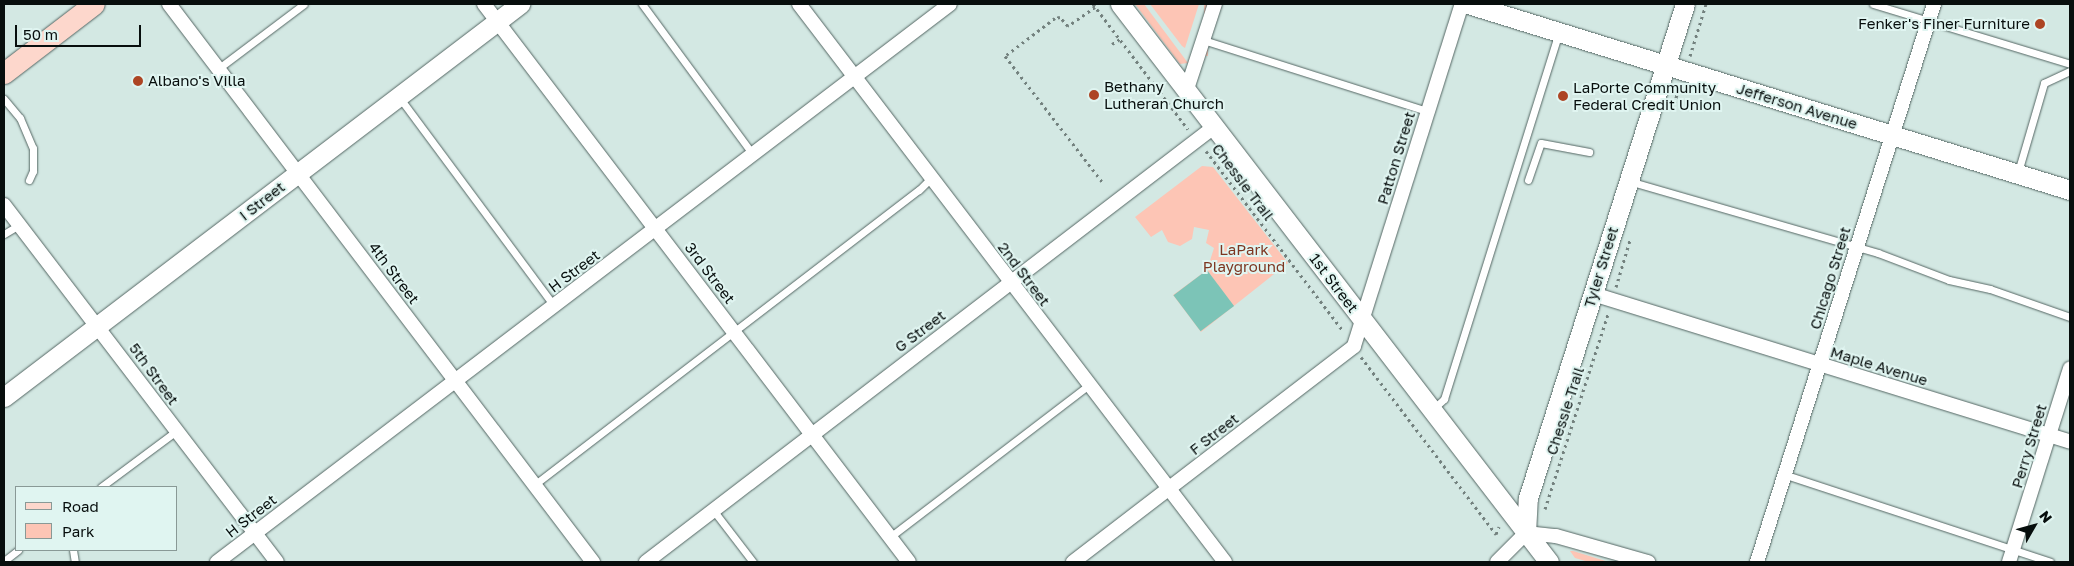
<!DOCTYPE html>
<html>
<head>
<meta charset="utf-8">
<style>
	body { margin:0 }
	#map { position:relative; width:2074px; height:566px; overflow:hidden; background:#d3e8e3; font-family:"Golos Text",sans-serif }
	div>[style] { position:absolute }
	.green>* { inset:0; background:#fdc5b5; transform-origin:0 0 }
	.water>* { inset:0; background:#7cc4b7; transform-origin:0 0 }
	.path>* { height:3px; margin-top:-1.5px; transform-origin:0; background:repeating-linear-gradient(90deg,#73817e 0 2.5px,transparent 0 6.5px) }
	.roads { filter:drop-shadow(0 0 1px #546663) drop-shadow(0 0 1px #546663) }
	.lane>* { height:7px; margin:-3.5px; padding:0 3.5px; transform-origin:3.5px; border-radius:3.5px; background:#fff }
	.street>* { height:14px; margin:-7px; padding:0 7px; transform-origin:7px; border-radius:7px; background:#fff }
	.secondary>* { height:19px; margin:-9.5px; padding:0 9.5px; transform-origin:9.5px; border-radius:9.5px; background:#fff }
	.primary>* { height:21px; margin:-10.5px; padding:0 10.5px; transform-origin:10.5px; border-radius:10.5px; background:#fdd7cc }
	.dots>* { width:14px; height:14px; translate:-50% -50%; box-sizing:border-box; border:2px solid #e0f5f1; border-radius:50% }
	span { translate:-50% -50%; white-space:nowrap; text-align:center; line-height:1.15; -webkit-text-stroke:4px #e0f5f1; paint-order:stroke }
	.poi-label { font-size:15px; color:#070e0d }
	.right { translate:-100% -50%; text-align:right }
	.left { translate:0 -50%; text-align:left }
	.street-label { font-size:15px; color:#070e0d }
	.park-label { font-size:15px; color:#7d3621 }
	.frame { position:absolute; inset:0; border:5px solid #070e0d; pointer-events:none }
	.legend { position:absolute; left:15px; top:486px; width:162px; height:65px; box-sizing:border-box; background:#e0f5f1; border:1px solid #899996; margin:0; padding:6px 9px; list-style:none; font-size:15px; color:#070e0d }
	.legend li { display:flex; align-items:center; gap:10px; height:25px }
	.legend b { width:25px; border:1px solid #899996 }
	.north { position:absolute; left:2009px; top:501px; width:50px; height:50px; -webkit-text-stroke:4px #e0f5f1; paint-order:stroke; rotate:52deg; font-size:14px; font-weight:700; line-height:20px; text-align:center; color:#070e0d }
	.north::after { content:''; display:block; margin:auto; width:18px; height:22px; background:#070e0d; clip-path:polygon(50% 0,100% 100%,50% 72%,0 100%) }
	.scale { position:absolute; left:15px; top:25px; width:126px; height:22px; box-sizing:border-box; border:2px solid #070e0d; border-top:0; padding-left:6px; font-size:15px; line-height:18px; white-space:nowrap; color:#070e0d; -webkit-text-stroke:4px #e0f5f1; paint-order:stroke }
</style>
</head>
<body>
<div id="map">
	<div class="green">
		<i style="clip-path:polygon(1135px 4px,1144px 4px,1188px 63px,1180px 64px)"></i>
		<i style="clip-path:polygon(1150px 4px,1199px 4px,1185px 48px,1182px 46px)"></i>
		<i style="left:1204px;top:4px;width:4px;height:52px"></i>
		<i style="clip-path:polygon(1202px 166px,1213px 167px,1288px 263px,1201px 332px,1173px 295px,1207px 270px,1214px 248px,1206px 243px,1209px 230px,1194px 227px,1192px 239px,1180px 246px,1168px 242px,1162px 230px,1151px 237px,1135px 217px)"></i>
		<i style="clip-path:polygon(1570px 551px,1573px 551px,1609px 562px,1589px 562px,1575px 558px)"></i>
	</div>
	<div class="water">
		<i style="left:1207px;top:270px;width:45px;height:42px;rotate:53deg"></i>
	</div>
	<div class="path">
		<i style="left:1093px;top:4px;width:157px;rotate:52.8deg"></i>
		<i style="left:1095px;top:7px;width:33px;rotate:145deg"></i>
		<i style="left:1068px;top:26px;width:12px;rotate:-132deg"></i>
		<i style="left:1060px;top:17px;width:5px;rotate:169deg"></i>
		<i style="left:1055px;top:18px;width:63px;rotate:142.8deg"></i>
		<i style="left:1005px;top:56px;width:160px;rotate:52.3deg"></i>
		<i style="left:1112px;top:44px;width:9px;rotate:-32deg"></i>
		<i style="left:1690px;top:56px;width:54px;rotate:-72.9deg"></i>
		<i style="left:1672px;top:110px;width:23px;rotate:-72deg"></i>
		<i style="left:1206px;top:151px;width:226px;rotate:52.7deg"></i>
		<i style="left:1616px;top:287px;width:49px;rotate:-73.4deg"></i>
		<i style="left:1361px;top:357px;width:223px;rotate:52.7deg"></i>
		<i style="left:1496px;top:534px;width:8px;rotate:-67deg"></i>
		<i style="left:1545px;top:509px;width:205px;rotate:-72.1deg"></i>
	</div>
	<div class="roads">
		<div class="lane">
			<i style="left:642px;top:4px;width:185px;rotate:53.6deg"></i>
			<i style="left:1873px;top:4px;width:206px;rotate:16.9deg"></i>
			<i style="left:1203px;top:40px;width:235px;rotate:17.6deg"></i>
			<i style="left:219px;top:68px;width:106px;rotate:-37deg"></i>
			<i style="left:399px;top:97px;width:260px;rotate:53.4deg"></i>
			<i style="left:4px;top:99px;width:25px;rotate:50deg"></i>
			<i style="left:20px;top:118px;width:33px;rotate:67deg"></i>
			<i style="left:33px;top:148px;width:23px;rotate:90deg"></i>
			<i style="left:33px;top:171px;width:10px;rotate:114deg"></i>
			<i style="left:2018px;top:172px;width:93px;rotate:-73.7deg"></i>
			<i style="left:2044px;top:83px;width:29px;rotate:-25deg"></i>
			<i style="left:1528px;top:180px;width:39px;rotate:-71deg"></i>
			<i style="left:1541px;top:143px;width:49px;rotate:10.6deg"></i>
			<i style="left:1629px;top:181px;width:259px;rotate:16.1deg"></i>
			<i style="left:1878px;top:253px;width:76px;rotate:20.8deg"></i>
			<i style="left:1949px;top:280px;width:42px;rotate:12.4deg"></i>
			<i style="left:1990px;top:289px;width:85px;rotate:19.3deg"></i>
			<i style="left:4px;top:234px;width:17px;rotate:-31deg"></i>
			<i style="left:1433px;top:409px;width:15px;rotate:-42deg"></i>
			<i style="left:1444px;top:399px;width:385px;rotate:-72.6deg"></i>
			<i style="left:1786px;top:475px;width:278px;rotate:18.2deg"></i>
			<i style="left:534px;top:485px;width:485px;rotate:-37.5deg"></i>
			<i style="left:919px;top:190px;width:17px;rotate:-45deg"></i>
			<i style="left:101px;top:487px;width:94px;rotate:-36.7deg"></i>
			<i style="left:713px;top:510px;width:66px;rotate:52.4deg"></i>
			<i style="left:890px;top:537px;width:250px;rotate:-37.4deg"></i>
			<i style="left:73px;top:550px;width:12px;rotate:81deg"></i>
			<i style="left:4px;top:561px;width:18px;rotate:-38deg"></i>
		</div>
		<div class="street">
			<i style="left:169px;top:4px;width:701px;rotate:52.77deg"></i>
			<i style="left:484px;top:4px;width:701px;rotate:52.71deg"></i>
			<i style="left:799px;top:4px;width:702px;rotate:52.64deg"></i>
			<i style="left:1186px;top:92px;width:93px;rotate:-71.8deg"></i>
			<i style="left:4px;top:205px;width:449px;rotate:52.6deg"></i>
			<i style="left:1593px;top:294px;width:499px;rotate:17.2deg"></i>
			<i style="left:217px;top:562px;width:921px;rotate:-37.28deg"></i>
			<i style="left:646px;top:562px;width:715px;rotate:-37.45deg"></i>
			<i style="left:1073px;top:562px;width:354px;rotate:-37.5deg"></i>
			<i style="left:1354px;top:346px;width:359px;rotate:-72.5deg"></i>
			<i style="left:1497px;top:562px;width:41px;rotate:-45deg"></i>
			<i style="left:1526px;top:533px;width:30px;rotate:6deg"></i>
			<i style="left:1556px;top:536px;width:96px;rotate:15.8deg"></i>
			<i style="left:1757px;top:562px;width:585px;rotate:-72.4deg"></i>
			<i style="left:2009px;top:562px;width:203px;rotate:-72.5deg"></i>
		</div>
		<div class="secondary">
			<i style="left:1120px;top:4px;width:704px;rotate:52.45deg"></i>
			<i style="left:1468px;top:4px;width:630px;rotate:17.17deg"></i>
			<i style="left:4px;top:397px;width:649px;rotate:-37.29deg"></i>
			<i style="left:1526px;top:533px;width:35px;rotate:-87deg"></i>
			<i style="left:1528px;top:498px;width:518px;rotate:-72.37deg"></i>
		</div>
		<div class="primary">
			<i style="left:4px;top:73px;width:113px;rotate:-37.5deg"></i>
		</div>
	</div>
	<div class="dots">
		<i style="left:2040px;top:24px;background:#ad4524"></i>
		<i style="left:138px;top:81px;background:#ad4524"></i>
		<i style="left:1094px;top:95px;background:#ad4524"></i>
		<i style="left:1563px;top:96px;background:#ad4524"></i>
	</div>
	<div class="poi-label">
		<span class="right" style="left:2030px;top:24px">Fenker's Finer Furniture</span>
		<span class="left" style="left:148px;top:81px">Albano's Villa</span>
		<span class="left" style="left:1104px;top:95px">Bethany<br>Lutheran Church</span>
		<span class="left" style="left:1573px;top:96px">LaPorte Community<br>Federal Credit Union</span>
	</div>
	<div class="street-label">
		<span style="left:1797px;top:106px;rotate:17deg">Jefferson Avenue</span>
		<span style="left:1396px;top:158px;rotate:-73deg">Patton Street</span>
		<span style="left:1243px;top:182px;rotate:53deg">Chessie Trail</span>
		<span style="left:262px;top:201px;rotate:-38deg">I Street</span>
		<span style="left:1601px;top:267px;rotate:-73deg">Tyler Street</span>
		<span style="left:574px;top:271px;rotate:-37deg">H Street</span>
		<span style="left:394px;top:273px;rotate:53deg">4th Street</span>
		<span style="left:710px;top:273px;rotate:53deg">3rd Street</span>
		<span style="left:1024px;top:274px;rotate:53deg">2nd Street</span>
		<span style="left:1830px;top:278px;rotate:-73deg">Chicago Street</span>
		<span style="left:1334px;top:283px;rotate:53deg">1st Street</span>
		<span style="left:920px;top:331px;rotate:-37deg">G Street</span>
		<span style="left:1879px;top:366px;rotate:17deg">Maple Avenue</span>
		<span style="left:154px;top:374px;rotate:54deg">5th Street</span>
		<span style="left:1565px;top:411px;rotate:-72deg">Chessie Trail</span>
		<span style="left:1214px;top:434px;rotate:-38deg">F Street</span>
		<span style="left:2029px;top:446px;rotate:-73deg">Perry Street</span>
		<span style="left:251px;top:516px;rotate:-38deg">H Street</span>
	</div>
	<div class="park-label">
		<span style="left:1244px;top:258px">LaPark<br>Playground</span>
	</div>
	<div class="frame"></div>
	<ul class="legend">
	<li><b style="height:6px;background:#fdd7cc"></b>Road</li>
	<li><b style="height:14px;background:#fdc5b5"></b>Park</li>
	</ul>
	<div class="north">N</div>
	<div class="scale">50 m</div>
</div>
</body>
</html>
